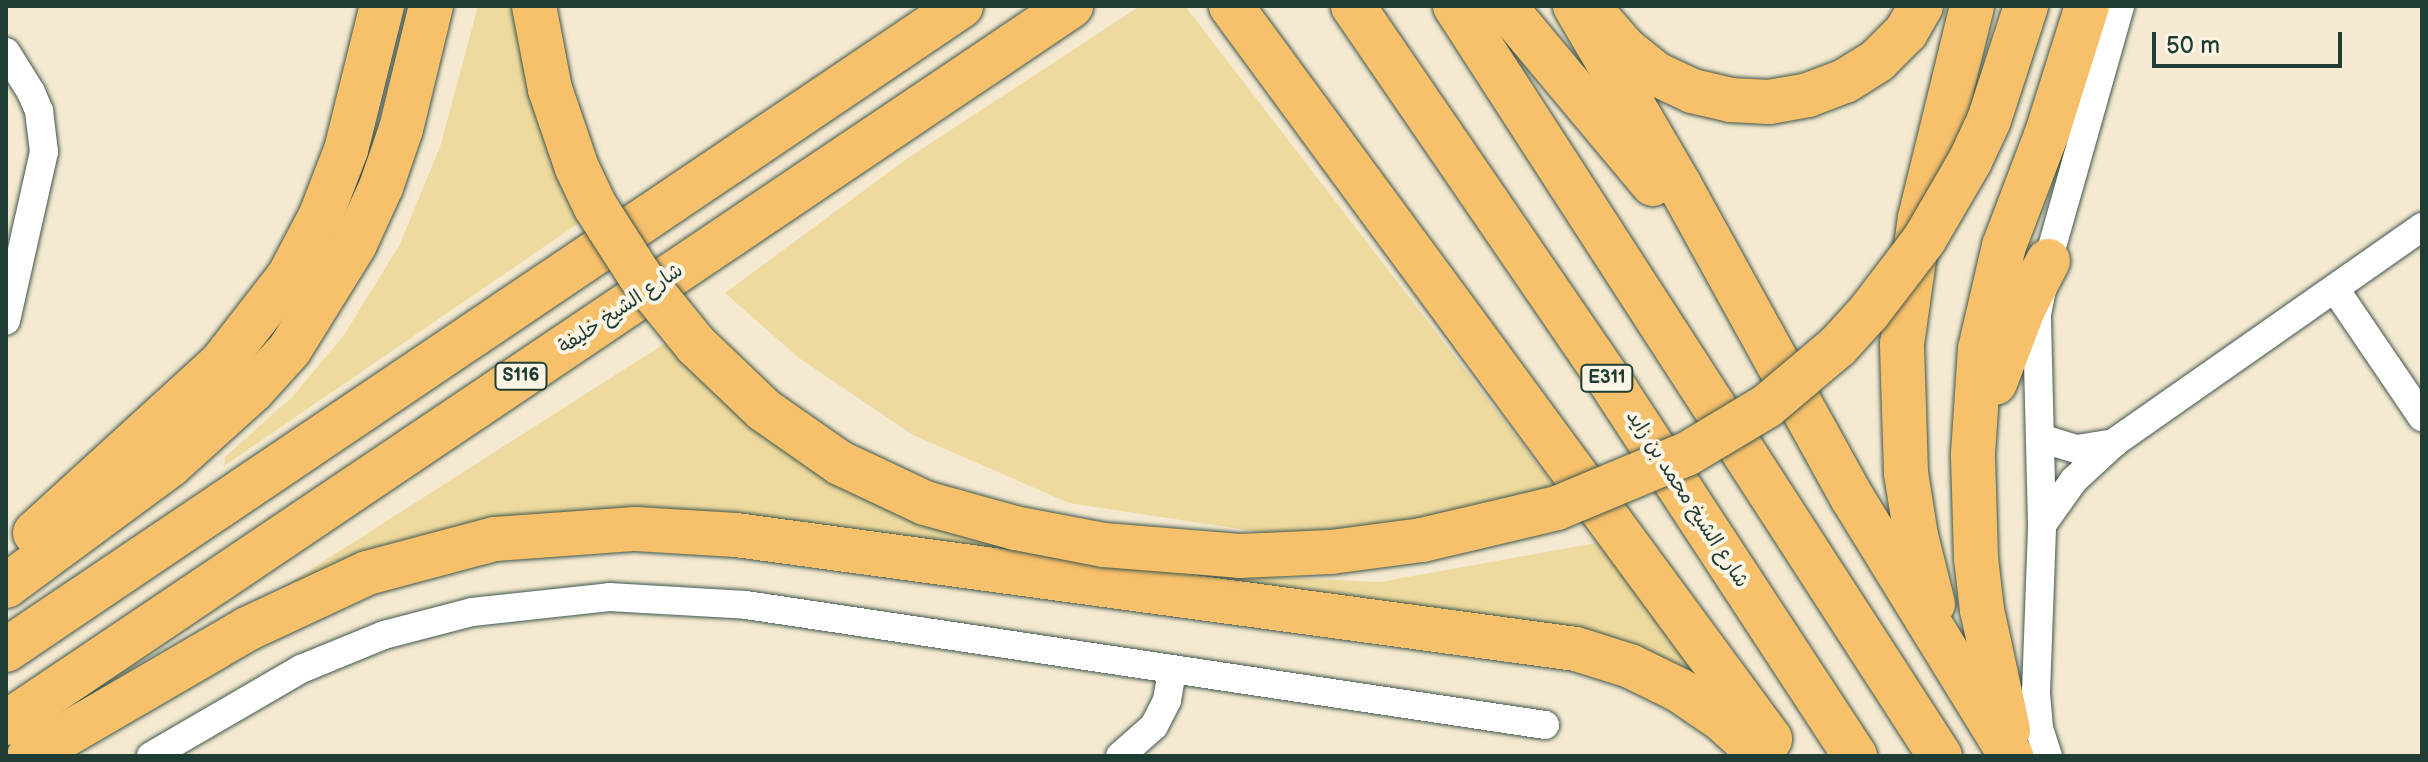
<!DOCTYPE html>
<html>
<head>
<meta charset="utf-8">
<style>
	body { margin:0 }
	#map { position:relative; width:2428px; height:762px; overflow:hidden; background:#f5ead1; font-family:"Balsamiq Sans","Playpen Sans Arabic",sans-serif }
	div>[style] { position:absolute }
	.sand>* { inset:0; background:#eeda9e }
	.roads { filter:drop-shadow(0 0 2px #3f574c) drop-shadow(0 0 2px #3f574c) }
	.minor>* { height:28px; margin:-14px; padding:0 14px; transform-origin:14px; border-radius:14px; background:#fff }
	.trunk>* { height:44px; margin:-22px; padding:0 22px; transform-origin:22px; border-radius:22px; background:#f7c06b }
	.motorway>* { height:44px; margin:-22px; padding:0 22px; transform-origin:22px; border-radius:22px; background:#f7c06b }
	.bridges { filter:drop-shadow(0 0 2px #3f574c) drop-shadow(0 0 2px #3f574c) }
	.motorway-bridge>* { height:44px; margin:-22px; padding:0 22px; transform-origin:22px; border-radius:22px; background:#f7c06b }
	span { translate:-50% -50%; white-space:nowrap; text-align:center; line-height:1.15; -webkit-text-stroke:8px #fcf5e5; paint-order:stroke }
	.shield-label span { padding:2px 6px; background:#fcf5e5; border:2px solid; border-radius:6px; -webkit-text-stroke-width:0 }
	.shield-label { font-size:18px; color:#1f3d34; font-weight:700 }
	.street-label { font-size:20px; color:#1f3d34 }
	.frame { position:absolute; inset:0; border:8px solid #1f3d34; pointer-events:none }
	.scale { position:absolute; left:2152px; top:32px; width:190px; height:36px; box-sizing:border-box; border:4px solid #1f3d34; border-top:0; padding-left:10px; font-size:24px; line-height:28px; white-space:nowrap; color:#1f3d34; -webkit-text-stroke:6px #fcf5e5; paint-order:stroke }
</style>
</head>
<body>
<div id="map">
	<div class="sand">
		<i style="clip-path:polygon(478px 6px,522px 6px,589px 216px,224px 466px,225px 457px,293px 396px,344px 335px,399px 246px,440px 147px)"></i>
		<i style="clip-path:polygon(1140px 6px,1185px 6px,1556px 488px,1407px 524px,1272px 534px,1069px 503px,913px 435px,799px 358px,725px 293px,908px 158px)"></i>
		<i style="clip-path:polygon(667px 342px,754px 426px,1172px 573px,1380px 582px,1601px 542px,1713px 687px,771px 528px,364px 559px,288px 584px)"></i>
	</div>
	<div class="roads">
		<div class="minor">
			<i style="left:6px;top:52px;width:47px;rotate:58deg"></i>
			<i style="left:31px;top:92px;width:21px;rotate:67deg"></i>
			<i style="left:39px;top:111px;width:41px;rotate:83deg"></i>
			<i style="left:44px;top:152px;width:173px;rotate:102.7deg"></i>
			<i style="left:2335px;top:289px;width:155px;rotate:55.8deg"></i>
			<i style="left:2040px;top:438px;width:39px;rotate:17deg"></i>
			<i style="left:2077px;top:449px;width:38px;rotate:-9deg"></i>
			<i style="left:2042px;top:525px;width:55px;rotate:-54.6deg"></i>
			<i style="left:2074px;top:480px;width:56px;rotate:-42.8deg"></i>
			<i style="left:2115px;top:442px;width:375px;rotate:-35deg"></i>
			<i style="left:151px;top:756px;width:173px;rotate:-30.1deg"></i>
			<i style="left:301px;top:669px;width:90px;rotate:-22.3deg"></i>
			<i style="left:384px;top:635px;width:91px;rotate:-14.6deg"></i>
			<i style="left:472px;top:612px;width:138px;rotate:-6.2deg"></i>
			<i style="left:609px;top:597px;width:137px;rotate:3.3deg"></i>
			<i style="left:746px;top:605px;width:808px;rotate:8.54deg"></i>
			<i style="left:1120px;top:756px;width:45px;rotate:-41.4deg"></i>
			<i style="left:1154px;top:726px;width:29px;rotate:-63deg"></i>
			<i style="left:1167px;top:700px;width:29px;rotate:-80deg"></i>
			<i style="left:2048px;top:756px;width:29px;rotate:-108deg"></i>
			<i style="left:2039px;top:728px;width:36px;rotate:-95deg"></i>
			<i style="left:2036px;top:692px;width:167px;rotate:-87.9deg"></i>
			<i style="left:2042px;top:525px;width:211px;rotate:-91.4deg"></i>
			<i style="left:2037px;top:314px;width:54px;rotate:-78.3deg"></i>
			<i style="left:2048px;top:261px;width:265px;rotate:-74.2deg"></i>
		</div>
		<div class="trunk">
			<i style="left:6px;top:650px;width:1152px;rotate:-33.99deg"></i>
			<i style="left:6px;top:723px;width:1284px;rotate:-33.95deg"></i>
		</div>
		<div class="motorway">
			<i style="left:1231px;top:6px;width:910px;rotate:53.67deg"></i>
			<i style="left:1353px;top:6px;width:468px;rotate:55.6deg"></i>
			<i style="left:1617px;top:392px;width:435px;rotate:56.8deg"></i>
			<i style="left:1455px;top:6px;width:893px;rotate:57.11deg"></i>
			<i style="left:1504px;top:6px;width:232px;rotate:50.1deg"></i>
			<i style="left:1575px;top:6px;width:208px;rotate:59.7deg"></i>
			<i style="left:1680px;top:186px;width:358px;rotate:61.1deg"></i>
			<i style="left:1853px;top:499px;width:302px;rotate:58.4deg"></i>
			<i style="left:1604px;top:25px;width:32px;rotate:49deg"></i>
			<i style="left:1625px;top:49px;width:40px;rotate:39deg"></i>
			<i style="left:1656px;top:74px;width:40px;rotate:25deg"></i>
			<i style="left:1692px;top:91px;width:39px;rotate:13deg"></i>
			<i style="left:1730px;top:100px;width:39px;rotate:3deg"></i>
			<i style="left:1769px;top:102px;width:40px;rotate:-10deg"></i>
			<i style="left:1808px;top:95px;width:40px;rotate:-21deg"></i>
			<i style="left:1845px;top:81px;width:39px;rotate:-32deg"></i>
			<i style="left:1878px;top:60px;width:40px;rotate:-45deg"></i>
			<i style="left:1906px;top:32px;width:30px;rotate:-60deg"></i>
			<i style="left:1995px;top:383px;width:81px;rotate:-69.1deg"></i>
			<i style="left:2024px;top:307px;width:52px;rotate:-62.4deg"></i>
			<i style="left:35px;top:533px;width:253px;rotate:-42.4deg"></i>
			<i style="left:222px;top:362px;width:109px;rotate:-52.1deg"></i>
			<i style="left:289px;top:276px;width:69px;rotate:-62.3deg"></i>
			<i style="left:321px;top:215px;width:70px;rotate:-69deg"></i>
			<i style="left:346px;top:150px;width:148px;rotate:-76deg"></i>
			<i style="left:6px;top:586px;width:204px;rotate:-36.4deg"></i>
			<i style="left:170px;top:465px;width:112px;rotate:-42.1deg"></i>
			<i style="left:253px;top:390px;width:55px;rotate:-47.9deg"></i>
			<i style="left:290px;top:349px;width:123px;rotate:-58.2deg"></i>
			<i style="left:355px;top:244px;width:63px;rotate:-65.5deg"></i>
			<i style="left:381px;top:187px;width:61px;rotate:-71deg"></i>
			<i style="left:401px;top:129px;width:127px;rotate:-76.3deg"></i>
			<i style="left:1933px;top:604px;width:70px;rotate:-104deg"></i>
			<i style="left:1916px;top:536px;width:64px;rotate:-99deg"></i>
			<i style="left:1906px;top:473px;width:129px;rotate:-91.8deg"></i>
			<i style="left:1902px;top:344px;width:127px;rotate:-81.9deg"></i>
			<i style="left:1920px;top:218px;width:218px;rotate:-76.2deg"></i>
			<i style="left:2008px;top:730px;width:123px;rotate:-102.2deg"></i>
			<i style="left:1982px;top:610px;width:52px;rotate:-96.6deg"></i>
			<i style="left:1976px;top:558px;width:104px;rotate:-91.7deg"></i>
			<i style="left:1973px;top:454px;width:105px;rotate:-86.2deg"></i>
			<i style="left:1980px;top:349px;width:106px;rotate:-76.9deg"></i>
			<i style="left:2004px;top:246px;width:121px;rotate:-69.2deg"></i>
			<i style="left:2047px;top:133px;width:133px;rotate:-72.5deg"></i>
			<i style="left:29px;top:756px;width:252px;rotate:-30.2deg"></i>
			<i style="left:247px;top:629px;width:132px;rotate:-25deg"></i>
			<i style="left:367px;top:573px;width:132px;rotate:-14.9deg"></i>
			<i style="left:495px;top:539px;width:141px;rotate:-4.1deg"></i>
			<i style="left:636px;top:529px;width:100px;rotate:3.4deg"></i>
			<i style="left:736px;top:535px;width:848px;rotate:7.73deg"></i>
			<i style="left:1576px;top:649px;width:57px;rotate:17.5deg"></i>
			<i style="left:1630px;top:666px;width:55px;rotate:26.1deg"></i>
			<i style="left:1679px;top:690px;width:53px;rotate:34.3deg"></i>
			<i style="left:1723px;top:720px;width:53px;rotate:42.7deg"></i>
		</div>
	</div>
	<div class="bridges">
		<div class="motorway-bridge">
			<i style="left:534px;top:6px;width:85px;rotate:79.1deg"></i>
			<i style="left:550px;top:89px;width:83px;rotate:71.1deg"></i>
			<i style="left:577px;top:168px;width:42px;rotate:64.7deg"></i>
			<i style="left:595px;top:206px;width:83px;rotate:57.3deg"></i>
			<i style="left:640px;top:276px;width:89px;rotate:50.9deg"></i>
			<i style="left:696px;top:345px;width:94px;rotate:43.7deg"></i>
			<i style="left:764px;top:410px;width:93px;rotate:34.9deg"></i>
			<i style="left:840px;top:463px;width:94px;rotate:25.2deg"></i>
			<i style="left:925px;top:503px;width:93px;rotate:15.5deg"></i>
			<i style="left:1015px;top:528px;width:91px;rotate:10.8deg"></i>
			<i style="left:1104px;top:545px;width:136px;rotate:4.6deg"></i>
			<i style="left:1240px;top:556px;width:91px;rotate:-2.5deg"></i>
			<i style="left:1331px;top:552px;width:92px;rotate:-7.5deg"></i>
			<i style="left:1422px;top:540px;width:139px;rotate:-13.3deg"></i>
			<i style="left:1557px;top:508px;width:141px;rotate:-22.6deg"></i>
			<i style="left:1687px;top:454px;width:93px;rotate:-31deg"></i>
			<i style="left:1767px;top:406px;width:93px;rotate:-40.2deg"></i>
			<i style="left:1838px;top:346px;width:46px;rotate:-47.6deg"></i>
			<i style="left:1869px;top:312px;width:91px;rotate:-52.6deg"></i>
			<i style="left:1924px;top:240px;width:91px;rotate:-59.8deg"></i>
			<i style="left:1970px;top:161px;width:45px;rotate:-65.1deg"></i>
			<i style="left:1989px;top:120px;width:120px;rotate:-72deg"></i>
		</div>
	</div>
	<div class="shield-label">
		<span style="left:521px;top:376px">S116</span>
		<span style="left:1607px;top:378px">E311</span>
	</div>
	<div class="street-label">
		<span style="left:621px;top:309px;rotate:-34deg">شارع الشيخ خليفة</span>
		<span style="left:1687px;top:499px;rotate:57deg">شارع الشيخ محمد بن زايد</span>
	</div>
	<div class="frame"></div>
	<div class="scale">50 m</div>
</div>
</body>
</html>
